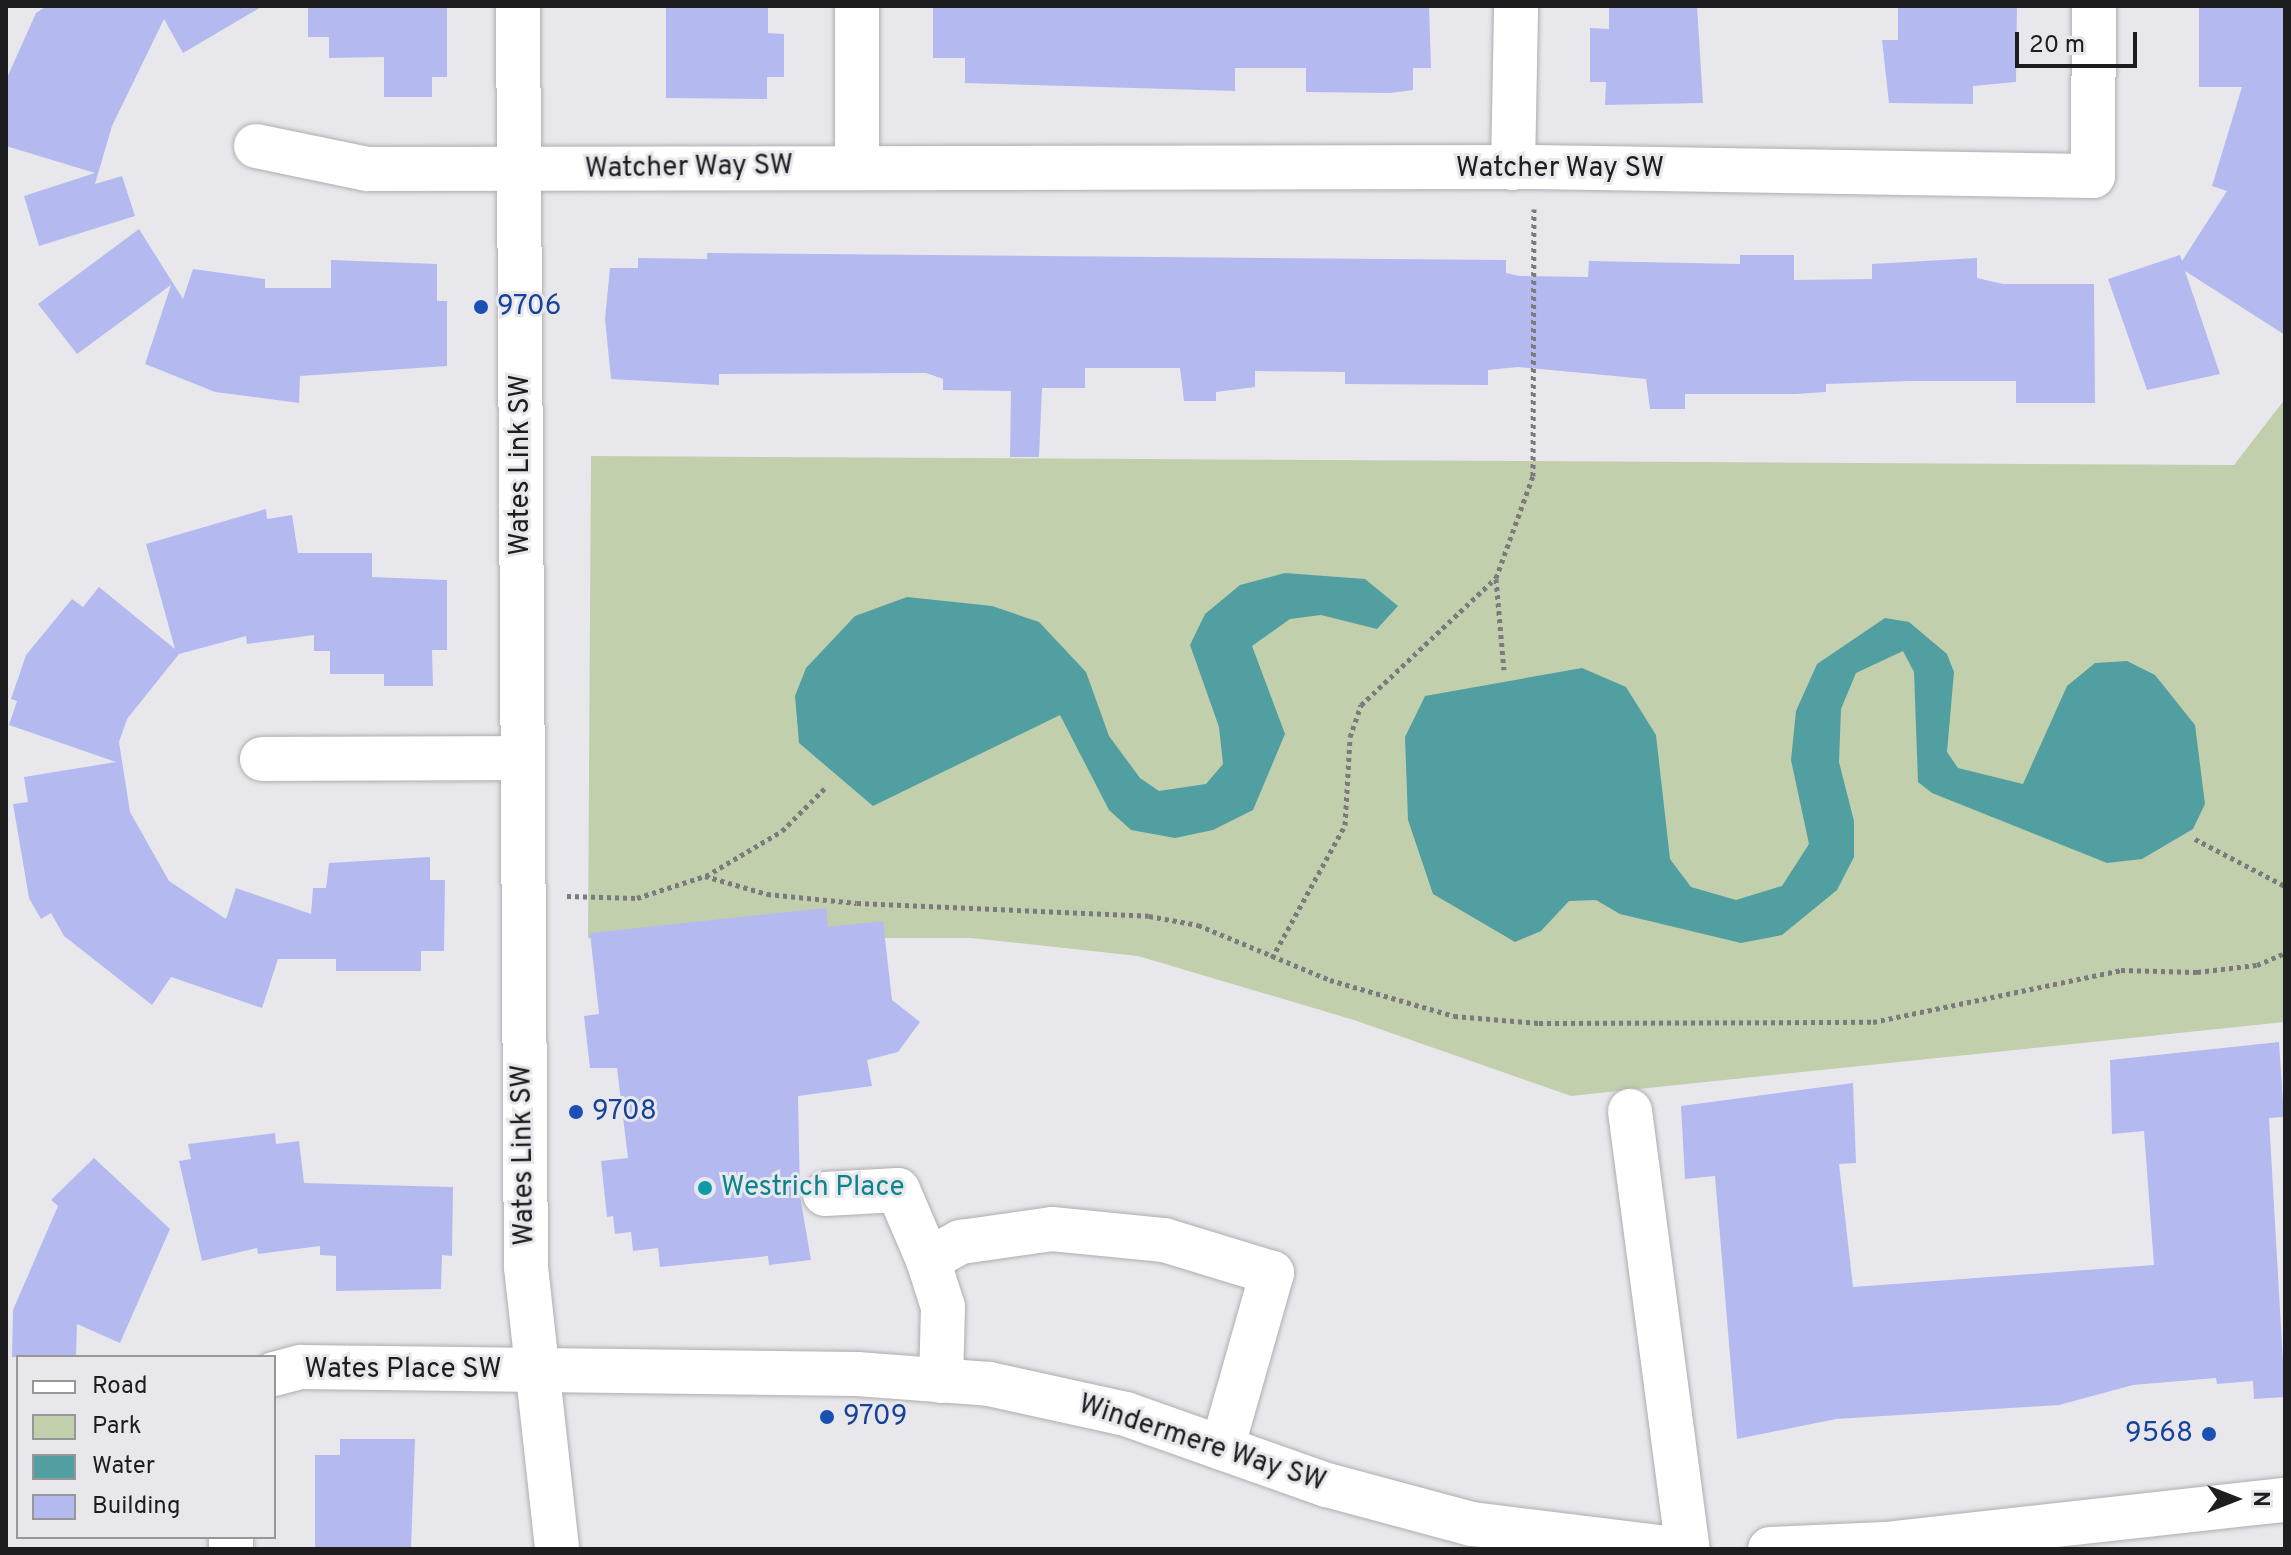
<!DOCTYPE html>
<html>
<head>
<meta charset="utf-8">
<style>
	body { margin:0 }
	#map { position:relative; width:2291px; height:1555px; overflow:hidden; background:#e8e8ec; font-family:Overpass,sans-serif }
	div>[style] { position:absolute }
	.green>* { inset:0; background:#c2cfac }
	.water>* { inset:0; background:#529fa2 }
	.building>* { inset:0; background:#b4baf0 }
	.path>* { height:5px; margin-top:-2.5px; transform-origin:0; background:repeating-linear-gradient(90deg,#7b7b7e 0 4px,transparent 0 8px) }
	.roads { filter:drop-shadow(0 0 2px #aeaeb1) drop-shadow(0 0 2px #aeaeb1) }
	.minor>* { height:44px; margin:-22px; padding:0 22px; transform-origin:22px; border-radius:22px; background:#fff }
	.dots>* { width:22px; height:22px; translate:-50% -50%; box-sizing:border-box; border:4px solid #e8e8ec; border-radius:50% }
	span { translate:-50% -50%; white-space:nowrap; text-align:center; line-height:1.15; -webkit-text-stroke:6px #e8e8ec; paint-order:stroke }
	.street-label { font-size:28px; color:#1d1d1f }
	.transit-label { font-size:28px; color:#164399 }
	.left { translate:0 -50%; text-align:left }
	.right { translate:-100% -50%; text-align:right }
	.culture-label { font-size:28px; color:#0d838f }
	.frame { position:absolute; inset:0; border:8px solid #1d1d1f; pointer-events:none }
	.legend { position:absolute; left:16px; top:1355px; width:260px; height:184px; box-sizing:border-box; background:#e8e8ec; border:2px solid #97979a; margin:0; padding:10px 14px; list-style:none; font-size:24px; color:#1d1d1f }
	.legend li { display:flex; align-items:center; gap:16px; height:40px }
	.legend b { width:40px; border:2px solid #97979a }
	.north { position:absolute; left:2195px; top:1459px; width:80px; height:80px; -webkit-text-stroke:6px #e8e8ec; paint-order:stroke; rotate:90deg; font-size:22px; font-weight:700; line-height:32px; text-align:center; color:#1d1d1f }
	.north::after { content:''; display:block; margin:auto; width:28px; height:36px; background:#1d1d1f; clip-path:polygon(50% 0,100% 100%,50% 72%,0 100%) }
	.scale { position:absolute; left:2015px; top:32px; width:122px; height:36px; box-sizing:border-box; border:4px solid #1d1d1f; border-top:0; padding-left:10px; font-size:24px; line-height:28px; white-space:nowrap; color:#1d1d1f; -webkit-text-stroke:6px #e8e8ec; paint-order:stroke }
</style>
</head>
<body>
<div id="map">
	<div class="green">
		<i style="clip-path:polygon(2285px 399px,2285px 1022px,1571px 1096px,1354px 1020px,1138px 956px,971px 938px,588px 938px,591px 456px,2234px 465px)"></i>
	</div>
	<div class="water">
		<i style="clip-path:polygon(1285px 573px,1365px 579px,1398px 606px,1377px 629px,1321px 615px,1290px 619px,1252px 646px,1285px 734px,1253px 810px,1213px 830px,1175px 838px,1131px 830px,1109px 810px,1060px 715px,873px 806px,799px 743px,795px 696px,806px 668px,855px 616px,907px 597px,992px 606px,1039px 622px,1086px 672px,1109px 736px,1140px 778px,1159px 791px,1206px 784px,1223px 764px,1219px 727px,1190px 645px,1205px 614px,1240px 585px)"></i>
		<i style="clip-path:polygon(1885px 618px,1909px 622px,1947px 654px,1954px 672px,1947px 752px,1958px 768px,2023px 784px,2067px 686px,2095px 663px,2127px 661px,2155px 675px,2195px 725px,2205px 804px,2193px 829px,2142px 859px,2107px 863px,1932px 793px,1918px 782px,1914px 672px,1903px 651px,1856px 673px,1841px 709px,1839px 762px,1854px 821px,1854px 857px,1837px 890px,1782px 935px,1741px 943px,1620px 914px,1596px 900px,1569px 901px,1541px 931px,1515px 942px,1433px 894px,1408px 820px,1405px 737px,1425px 696px,1582px 668px,1626px 687px,1656px 735px,1670px 859px,1691px 887px,1736px 900px,1782px 886px,1809px 844px,1791px 760px,1796px 711px,1817px 664px)"></i>
	</div>
	<div class="building">
		<i style="clip-path:polygon(47px 6px,263px 6px,183px 53px,164px 19px,112px 126px,95px 184px,122px 176px,135px 216px,39px 246px,24px 196px,95px 173px,6px 146px,6px 80px,36px 13px)"></i>
		<i style="clip-path:polygon(308px 6px,447px 6px,447px 77px,432px 77px,432px 97px,384px 97px,384px 57px,329px 58px,329px 37px,308px 37px)"></i>
		<i style="clip-path:polygon(666px 6px,768px 6px,768px 33px,784px 34px,784px 77px,767px 77px,767px 99px,666px 98px)"></i>
		<i style="clip-path:polygon(933px 6px,1429px 6px,1431px 68px,1413px 68px,1413px 90px,1390px 93px,1306px 92px,1306px 68px,1235px 68px,1235px 91px,965px 83px,965px 58px,933px 58px)"></i>
		<i style="clip-path:polygon(1609px 6px,1697px 6px,1703px 103px,1605px 105px,1606px 82px,1590px 82px,1590px 28px,1609px 29px)"></i>
		<i style="clip-path:polygon(1898px 6px,2017px 6px,2016px 82px,1973px 86px,1973px 104px,1889px 103px,1882px 40px,1898px 40px)"></i>
		<i style="clip-path:polygon(2199px 6px,2285px 6px,2285px 335px,2185px 271px,2220px 374px,2147px 390px,2108px 279px,2180px 255px,2182px 261px,2227px 191px,2212px 186px,2242px 87px,2199px 87px)"></i>
		<i style="clip-path:polygon(139px 229px,183px 299px,193px 269px,265px 279px,265px 288px,331px 288px,331px 260px,437px 264px,437px 301px,447px 301px,447px 366px,300px 376px,299px 403px,215px 392px,145px 364px,171px 285px,77px 354px,38px 304px)"></i>
		<i style="clip-path:polygon(707px 253px,1506px 260px,1506px 273px,1519px 276px,1588px 277px,1589px 261px,1740px 264px,1740px 255px,1794px 255px,1794px 280px,1872px 279px,1872px 264px,1977px 258px,1977px 278px,2003px 284px,2094px 284px,2095px 403px,2016px 403px,2016px 381px,1910px 381px,1826px 384px,1826px 392px,1796px 394px,1685px 394px,1685px 409px,1650px 409px,1646px 379px,1518px 367px,1488px 370px,1488px 385px,1345px 384px,1345px 372px,1255px 371px,1255px 387px,1216px 392px,1216px 401px,1184px 401px,1180px 368px,1085px 368px,1085px 388px,1042px 388px,1039px 457px,1010px 457px,1011px 391px,943px 390px,943px 379px,926px 373px,719px 374px,719px 385px,611px 379px,605px 319px,610px 268px,638px 268px,638px 258px,707px 259px)"></i>
		<i style="clip-path:polygon(266px 509px,267px 519px,292px 515px,298px 553px,372px 553px,372px 577px,447px 580px,447px 650px,432px 650px,433px 686px,384px 686px,384px 674px,330px 674px,330px 651px,314px 651px,314px 635px,247px 644px,246px 636px,179px 654px,127px 719px,119px 742px,130px 812px,169px 881px,226px 919px,236px 888px,311px 914px,313px 888px,326px 888px,329px 863px,430px 857px,430px 880px,445px 880px,444px 951px,421px 951px,421px 971px,336px 971px,336px 959px,278px 959px,262px 1008px,171px 977px,152px 1005px,64px 936px,51px 913px,41px 919px,29px 898px,13px 804px,28px 802px,24px 777px,116px 762px,9px 725px,17px 701px,11px 699px,26px 655px,72px 599px,83px 607px,99px 587px,175px 649px,146px 544px)"></i>
		<i style="clip-path:polygon(826px 908px,828px 927px,883px 921px,892px 1000px,920px 1022px,898px 1052px,867px 1060px,872px 1086px,798px 1096px,800px 1196px,811px 1260px,769px 1265px,768px 1256px,660px 1267px,658px 1248px,633px 1251px,631px 1232px,615px 1234px,613px 1216px,607px 1217px,601px 1161px,628px 1158px,617px 1068px,590px 1068px,584px 1016px,599px 1014px,590px 933px)"></i>
		<i style="clip-path:polygon(2279px 1042px,2284px 1117px,2269px 1118px,2285px 1397px,2254px 1399px,2253px 1381px,2217px 1384px,2216px 1378px,2133px 1385px,2059px 1405px,1836px 1419px,1737px 1439px,1715px 1176px,1685px 1179px,1681px 1106px,1853px 1083px,1856px 1163px,1839px 1164px,1853px 1287px,2154px 1265px,2144px 1131px,2112px 1134px,2110px 1060px)"></i>
		<i style="clip-path:polygon(275px 1133px,276px 1144px,299px 1141px,304px 1183px,453px 1187px,452px 1256px,442px 1255px,441px 1289px,336px 1291px,336px 1256px,320px 1255px,320px 1246px,258px 1254px,257px 1248px,202px 1261px,179px 1161px,191px 1159px,188px 1144px)"></i>
		<i style="clip-path:polygon(94px 1158px,170px 1229px,120px 1343px,77px 1324px,76px 1357px,12px 1357px,13px 1310px,58px 1206px,51px 1200px)"></i>
		<i style="clip-path:polygon(340px 1439px,415px 1439px,411px 1549px,315px 1549px,315px 1455px,340px 1455px)"></i>
	</div>
	<div class="path">
		<i style="left:1496px;top:579px;width:91px;rotate:85deg"></i>
		<i style="left:2195px;top:839px;width:102px;rotate:27.6deg"></i>
		<i style="left:706px;top:876px;width:88px;rotate:-30.6deg"></i>
		<i style="left:782px;top:831px;width:64px;rotate:-45deg"></i>
		<i style="left:567px;top:896px;width:70px;rotate:1.6deg"></i>
		<i style="left:637px;top:898px;width:71px;rotate:-17.9deg"></i>
		<i style="left:705px;top:876px;width:65px;rotate:16.2deg"></i>
		<i style="left:767px;top:894px;width:90px;rotate:5.7deg"></i>
		<i style="left:857px;top:903px;width:292px;rotate:2.5deg"></i>
		<i style="left:1149px;top:916px;width:50px;rotate:10.4deg"></i>
		<i style="left:1198px;top:925px;width:143px;rotate:22.6deg"></i>
		<i style="left:1330px;top:980px;width:129px;rotate:16.2deg"></i>
		<i style="left:1454px;top:1016px;width:85px;rotate:4.7deg"></i>
		<i style="left:1539px;top:1023px;width:334px;rotate:-0.2deg"></i>
		<i style="left:1873px;top:1022px;width:253px;rotate:-11.8deg"></i>
		<i style="left:2121px;top:970px;width:76px;rotate:1.5deg"></i>
		<i style="left:2197px;top:972px;width:60px;rotate:-6.7deg"></i>
		<i style="left:2257px;top:965px;width:30px;rotate:-23deg"></i>
		<i style="left:1272px;top:958px;width:152px;rotate:-61.2deg"></i>
		<i style="left:1345px;top:825px;width:88px;rotate:-86.7deg"></i>
		<i style="left:1350px;top:737px;width:34px;rotate:-71deg"></i>
		<i style="left:1361px;top:705px;width:185px;rotate:-43.3deg"></i>
		<i style="left:1496px;top:578px;width:109px;rotate:-70.1deg"></i>
		<i style="left:1533px;top:476px;width:267px;rotate:-89.8deg"></i>
	</div>
	<div class="roads">
		<div class="minor">
			<i style="left:518px;top:6px;width:1261px;rotate:89.64deg"></i>
			<i style="left:526px;top:1267px;width:284px;rotate:83.7deg"></i>
			<i style="left:857px;top:6px;width:160px;rotate:90deg"></i>
			<i style="left:256px;top:146px;width:113px;rotate:11.7deg"></i>
			<i style="left:367px;top:169px;width:1167px;rotate:-0.1deg"></i>
			<i style="left:1534px;top:167px;width:559px;rotate:0.92deg"></i>
			<i style="left:2093px;top:176px;width:170px;rotate:-89.7deg"></i>
			<i style="left:1513px;top:168px;width:162px;rotate:-88.9deg"></i>
			<i style="left:262px;top:759px;width:260px;rotate:-0.2deg"></i>
			<i style="left:1630px;top:1111px;width:442px;rotate:82.5deg"></i>
			<i style="left:825px;top:1194px;width:73px;rotate:-3.1deg"></i>
			<i style="left:898px;top:1190px;width:76px;rotate:66.8deg"></i>
			<i style="left:928px;top:1260px;width:38px;rotate:-29deg"></i>
			<i style="left:961px;top:1242px;width:92px;rotate:-8.1deg"></i>
			<i style="left:1052px;top:1229px;width:113px;rotate:5.6deg"></i>
			<i style="left:1164px;top:1240px;width:113px;rotate:17deg"></i>
			<i style="left:1272px;top:1273px;width:182px;rotate:105.9deg"></i>
			<i style="left:928px;top:1260px;width:49px;rotate:72.3deg"></i>
			<i style="left:943px;top:1307px;width:74px;rotate:91.5deg"></i>
			<i style="left:274px;top:1374px;width:28px;rotate:-15deg"></i>
			<i style="left:301px;top:1367px;width:556px;rotate:0.72deg"></i>
			<i style="left:857px;top:1374px;width:132px;rotate:4.3deg"></i>
			<i style="left:989px;top:1384px;width:140px;rotate:12.4deg"></i>
			<i style="left:1126px;top:1414px;width:213px;rotate:19.5deg"></i>
			<i style="left:1327px;top:1485px;width:150px;rotate:15.1deg"></i>
			<i style="left:1472px;top:1524px;width:205px;rotate:7deg"></i>
			<i style="left:231px;top:1537px;width:12px;rotate:90deg"></i>
			<i style="left:1770px;top:1549px;width:115px;rotate:-2.5deg"></i>
			<i style="left:1885px;top:1544px;width:402px;rotate:-6.3deg"></i>
		</div>
	</div>
	<div class="dots">
		<i style="left:481px;top:307px;background:#1a4fb4"></i>
		<i style="left:576px;top:1112px;background:#1a4fb4"></i>
		<i style="left:705px;top:1188px;background:#0f9aa8"></i>
		<i style="left:827px;top:1417px;background:#1a4fb4"></i>
		<i style="left:2209px;top:1434px;background:#1a4fb4"></i>
	</div>
	<div class="street-label">
		<span style="left:689px;top:168px;rotate:-1deg">Watcher Way SW</span>
		<span style="left:1560px;top:169px">Watcher Way SW</span>
		<span style="left:521px;top:465px;rotate:-90deg">Wates Link SW</span>
		<span style="left:524px;top:1155px;rotate:-91deg">Wates Link SW</span>
		<span style="left:403px;top:1370px">Wates Place SW</span>
		<span style="left:1202px;top:1444px;rotate:18deg">Windermere Way SW</span>
	</div>
	<div class="transit-label">
		<span class="left" style="left:497px;top:307px">9706</span>
		<span class="left" style="left:592px;top:1112px">9708</span>
		<span class="left" style="left:843px;top:1417px">9709</span>
		<span class="right" style="left:2193px;top:1434px">9568</span>
	</div>
	<div class="culture-label">
		<span class="left" style="left:721px;top:1188px">Westrich Place</span>
	</div>
	<div class="frame"></div>
	<ul class="legend">
	<li><b style="height:10px;background:#fff"></b>Road</li>
	<li><b style="height:22px;background:#c2cfac"></b>Park</li>
	<li><b style="height:22px;background:#529fa2"></b>Water</li>
	<li><b style="height:22px;background:#b4baf0"></b>Building</li>
	</ul>
	<div class="north">N</div>
	<div class="scale">20 m</div>
</div>
</body>
</html>
